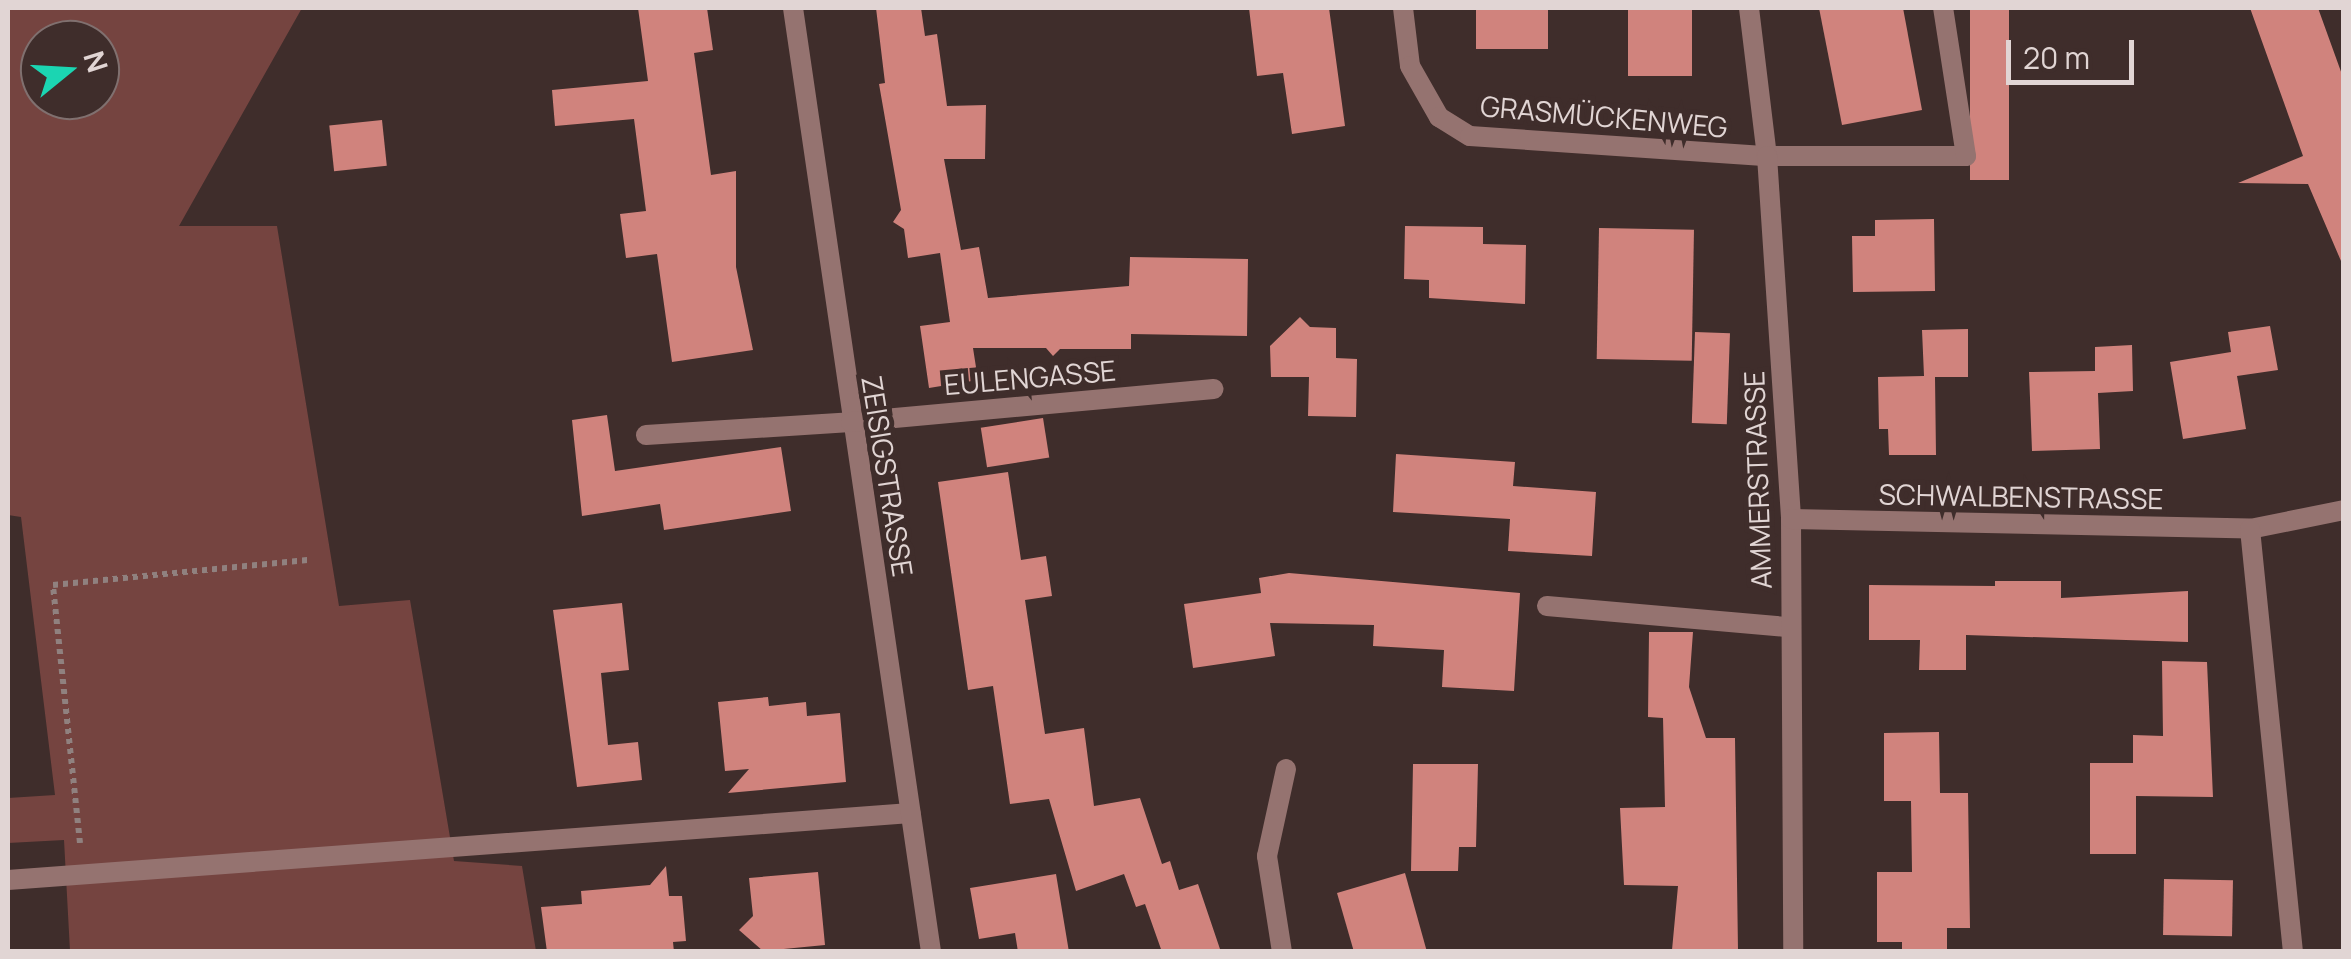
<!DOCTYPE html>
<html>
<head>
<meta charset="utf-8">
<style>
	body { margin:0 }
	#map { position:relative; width:2351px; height:959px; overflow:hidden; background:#3f2d2b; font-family:Manrope,sans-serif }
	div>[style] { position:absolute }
	.green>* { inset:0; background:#754440 }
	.building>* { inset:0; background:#d0837d; transform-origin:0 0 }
	.path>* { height:6px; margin-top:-3px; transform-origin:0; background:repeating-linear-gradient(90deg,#90817f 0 5px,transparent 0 10px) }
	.service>* { height:20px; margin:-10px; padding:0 10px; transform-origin:10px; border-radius:10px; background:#957370 }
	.minor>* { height:20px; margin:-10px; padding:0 10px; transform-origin:10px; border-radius:10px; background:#957370 }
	span { translate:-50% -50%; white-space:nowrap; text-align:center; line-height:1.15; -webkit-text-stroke:10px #3f2d2b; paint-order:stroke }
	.street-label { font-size:28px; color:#e1d5d4 }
	.frame { position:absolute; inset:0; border:10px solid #e1d5d4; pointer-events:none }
	.north { position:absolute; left:20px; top:20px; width:100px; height:100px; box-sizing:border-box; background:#3f2d2b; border:2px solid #80706f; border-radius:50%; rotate:72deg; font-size:28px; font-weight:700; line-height:40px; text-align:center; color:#e1d5d4 }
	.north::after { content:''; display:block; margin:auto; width:35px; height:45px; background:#1bd5b2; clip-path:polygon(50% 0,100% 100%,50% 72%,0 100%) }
	.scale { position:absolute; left:2006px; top:40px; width:128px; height:45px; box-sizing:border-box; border:5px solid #e1d5d4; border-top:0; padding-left:12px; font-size:30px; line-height:35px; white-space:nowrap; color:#e1d5d4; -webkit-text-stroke:8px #3f2d2b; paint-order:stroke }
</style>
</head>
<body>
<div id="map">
	<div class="green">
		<i style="clip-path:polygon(evenodd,8px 8px,302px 8px,179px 226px,277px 226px,339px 606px,410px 600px,454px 861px,522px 866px,536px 951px,70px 951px,64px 840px,8px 843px,8px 798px,55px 795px,21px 517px,8px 515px,8px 8px,40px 40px,100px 40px,100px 100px,40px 100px,40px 40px)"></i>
	</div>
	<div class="building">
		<i style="clip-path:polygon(638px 8px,707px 8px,713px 50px,694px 53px,711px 175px,736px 171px,736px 267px,753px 350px,672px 362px,657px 254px,626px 258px,620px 214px,646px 211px,634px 119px,555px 126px,552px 90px,648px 81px)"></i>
		<i style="clip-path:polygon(876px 8px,921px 8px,925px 36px,937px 34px,947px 106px,986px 105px,985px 159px,944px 159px,961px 250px,979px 247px,988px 298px,1129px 286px,1130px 257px,1248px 259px,1247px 336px,1131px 334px,1131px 349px,1060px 349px,1053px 356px,1046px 348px,973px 348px,978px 380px,929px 388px,920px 326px,950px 322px,940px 253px,908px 258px,904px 229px,893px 222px,901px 210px,879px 84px,885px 83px)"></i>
		<i style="clip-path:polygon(1249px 8px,1329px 8px,1345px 126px,1292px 134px,1283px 73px,1257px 76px)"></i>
		<i style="left:1476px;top:8px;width:72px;height:41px"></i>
		<i style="left:1628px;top:8px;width:64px;height:68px"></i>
		<i style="clip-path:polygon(1819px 8px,1903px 8px,1922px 110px,1842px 125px)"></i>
		<i style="left:1970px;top:8px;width:39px;height:172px"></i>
		<i style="clip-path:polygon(2250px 8px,2318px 8px,2344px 80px,2344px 268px,2308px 184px,2238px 183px,2303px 156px)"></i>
		<i style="left:382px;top:120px;width:46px;height:53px;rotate:84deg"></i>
		<i style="clip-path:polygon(1934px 219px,1935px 291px,1853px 292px,1852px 236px,1875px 236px,1875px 220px)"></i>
		<i style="clip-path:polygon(1405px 226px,1483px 227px,1483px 244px,1526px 245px,1525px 304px,1429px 298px,1429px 280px,1404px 279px)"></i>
		<i style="left:1599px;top:228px;width:95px;height:131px;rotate:1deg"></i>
		<i style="clip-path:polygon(1300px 317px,1310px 327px,1336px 328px,1336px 358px,1357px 359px,1356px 417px,1308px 416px,1309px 377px,1271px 377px,1270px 346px)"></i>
		<i style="clip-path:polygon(2270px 326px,2278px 370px,2237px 376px,2246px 429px,2183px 439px,2170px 362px,2231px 352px,2228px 332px)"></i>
		<i style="clip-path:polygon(1968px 329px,1968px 377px,1935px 377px,1936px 455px,1889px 455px,1888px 429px,1879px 429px,1878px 377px,1924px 376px,1922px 330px)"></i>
		<i style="left:1695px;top:332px;width:35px;height:91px;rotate:2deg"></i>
		<i style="clip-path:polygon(2132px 345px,2133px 391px,2098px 393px,2100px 449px,2032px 451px,2029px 372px,2095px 371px,2095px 347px)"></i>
		<i style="clip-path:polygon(607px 415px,615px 471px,781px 447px,791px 511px,664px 530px,660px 504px,582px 516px,572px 420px)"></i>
		<i style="left:1043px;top:418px;width:40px;height:63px;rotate:81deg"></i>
		<i style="clip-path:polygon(1396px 454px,1515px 462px,1513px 486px,1596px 492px,1592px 556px,1508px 551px,1510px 519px,1393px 512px)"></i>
		<i style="clip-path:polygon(1008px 472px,1021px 560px,1046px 556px,1052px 596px,1025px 600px,1045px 734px,1084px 728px,1094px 806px,1140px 798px,1162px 864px,1170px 861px,1179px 890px,1198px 884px,1221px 952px,1162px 952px,1145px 904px,1136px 907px,1124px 874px,1076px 891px,1049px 799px,1010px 804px,993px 686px,968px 690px,938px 482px)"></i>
		<i style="clip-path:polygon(1289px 573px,1520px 593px,1514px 691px,1442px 687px,1444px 650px,1373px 646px,1374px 625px,1270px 623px,1275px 656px,1193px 668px,1184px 604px,1261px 593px,1259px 578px)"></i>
		<i style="clip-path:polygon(1995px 581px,2061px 581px,2061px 598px,2188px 591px,2188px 642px,1966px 635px,1966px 670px,1919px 670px,1920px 640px,1869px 640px,1869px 585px,1995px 586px)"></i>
		<i style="clip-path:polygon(622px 603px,629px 670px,601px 673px,608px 745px,638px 742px,642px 780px,577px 787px,553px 610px)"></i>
		<i style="clip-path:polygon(1649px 632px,1693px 632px,1689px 687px,1706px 738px,1735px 738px,1738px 950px,1672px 950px,1678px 886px,1624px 885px,1620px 808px,1665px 807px,1663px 718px,1648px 717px)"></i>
		<i style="clip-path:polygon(2162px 661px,2207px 662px,2213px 797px,2136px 796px,2136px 854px,2090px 854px,2090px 763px,2133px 763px,2133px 735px,2163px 736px)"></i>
		<i style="clip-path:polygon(768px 697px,769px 706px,806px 702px,807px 716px,840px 713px,846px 782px,728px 793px,749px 769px,725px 771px,718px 702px)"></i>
		<i style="clip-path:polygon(1939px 732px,1940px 793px,1968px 793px,1970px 928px,1947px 928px,1947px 952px,1902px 952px,1902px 942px,1877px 942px,1877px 872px,1912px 872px,1911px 801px,1884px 801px,1884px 733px)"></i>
		<i style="clip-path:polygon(1413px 764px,1478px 764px,1476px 847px,1459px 847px,1458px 871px,1411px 871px)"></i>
		<i style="clip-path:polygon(666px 866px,669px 896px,682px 896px,686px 941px,673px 942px,674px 952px,547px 952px,541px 907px,582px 904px,581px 891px,650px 885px)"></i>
		<i style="clip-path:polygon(818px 872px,825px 945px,763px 951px,739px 930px,753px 916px,749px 878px)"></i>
		<i style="clip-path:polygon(1405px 873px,1427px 952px,1354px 952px,1337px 893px)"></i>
		<i style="clip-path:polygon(1056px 874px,1069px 952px,1018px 952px,1015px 933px,979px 939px,970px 888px)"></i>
		<i style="left:2164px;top:879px;width:69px;height:56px;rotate:1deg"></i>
	</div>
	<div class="path">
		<i style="left:80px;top:843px;width:259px;rotate:-96deg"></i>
		<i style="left:53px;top:585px;width:258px;rotate:-5.6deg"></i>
	</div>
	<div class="service">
		<i style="left:1767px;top:156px;width:199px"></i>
		<i style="left:1966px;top:156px;width:150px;rotate:-98.8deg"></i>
		<i style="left:646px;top:435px;width:205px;rotate:-3.6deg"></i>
		<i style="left:1547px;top:606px;width:243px;rotate:5deg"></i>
		<i style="left:8px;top:880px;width:905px;rotate:-4.24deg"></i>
	</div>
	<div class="minor">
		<i style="left:793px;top:8px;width:954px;rotate:81.68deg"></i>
		<i style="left:1403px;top:8px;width:58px;rotate:83.1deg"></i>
		<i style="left:1410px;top:66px;width:59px;rotate:60.4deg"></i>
		<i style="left:1439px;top:117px;width:36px;rotate:32deg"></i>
		<i style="left:1470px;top:136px;width:298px;rotate:3.9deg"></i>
		<i style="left:1749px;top:8px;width:149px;rotate:83.1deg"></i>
		<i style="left:1767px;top:156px;width:364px;rotate:86.2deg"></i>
		<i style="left:1791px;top:519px;width:433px;rotate:89.7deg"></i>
		<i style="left:851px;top:422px;width:364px;rotate:-5.2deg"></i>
		<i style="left:1791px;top:519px;width:459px;rotate:1.2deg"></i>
		<i style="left:2250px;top:529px;width:96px;rotate:-11.4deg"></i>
		<i style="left:2250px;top:529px;width:425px;rotate:84.2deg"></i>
		<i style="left:1282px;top:952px;width:97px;rotate:-98.9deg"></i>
		<i style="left:1267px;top:856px;width:89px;rotate:-77.7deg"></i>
	</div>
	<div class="street-label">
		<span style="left:1604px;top:116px;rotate:5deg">GRASMÜCKENWEG</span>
		<span style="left:1030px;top:377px;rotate:-5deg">EULENGASSE</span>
		<span style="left:888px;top:476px;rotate:81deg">ZEISIGSTRASSE</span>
		<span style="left:1757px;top:480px;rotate:-92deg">AMMERSTRASSE</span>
		<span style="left:2021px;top:496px;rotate:1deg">SCHWALBENSTRASSE</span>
	</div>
	<div class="frame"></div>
	<div class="north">N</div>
	<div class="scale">20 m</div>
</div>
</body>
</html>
